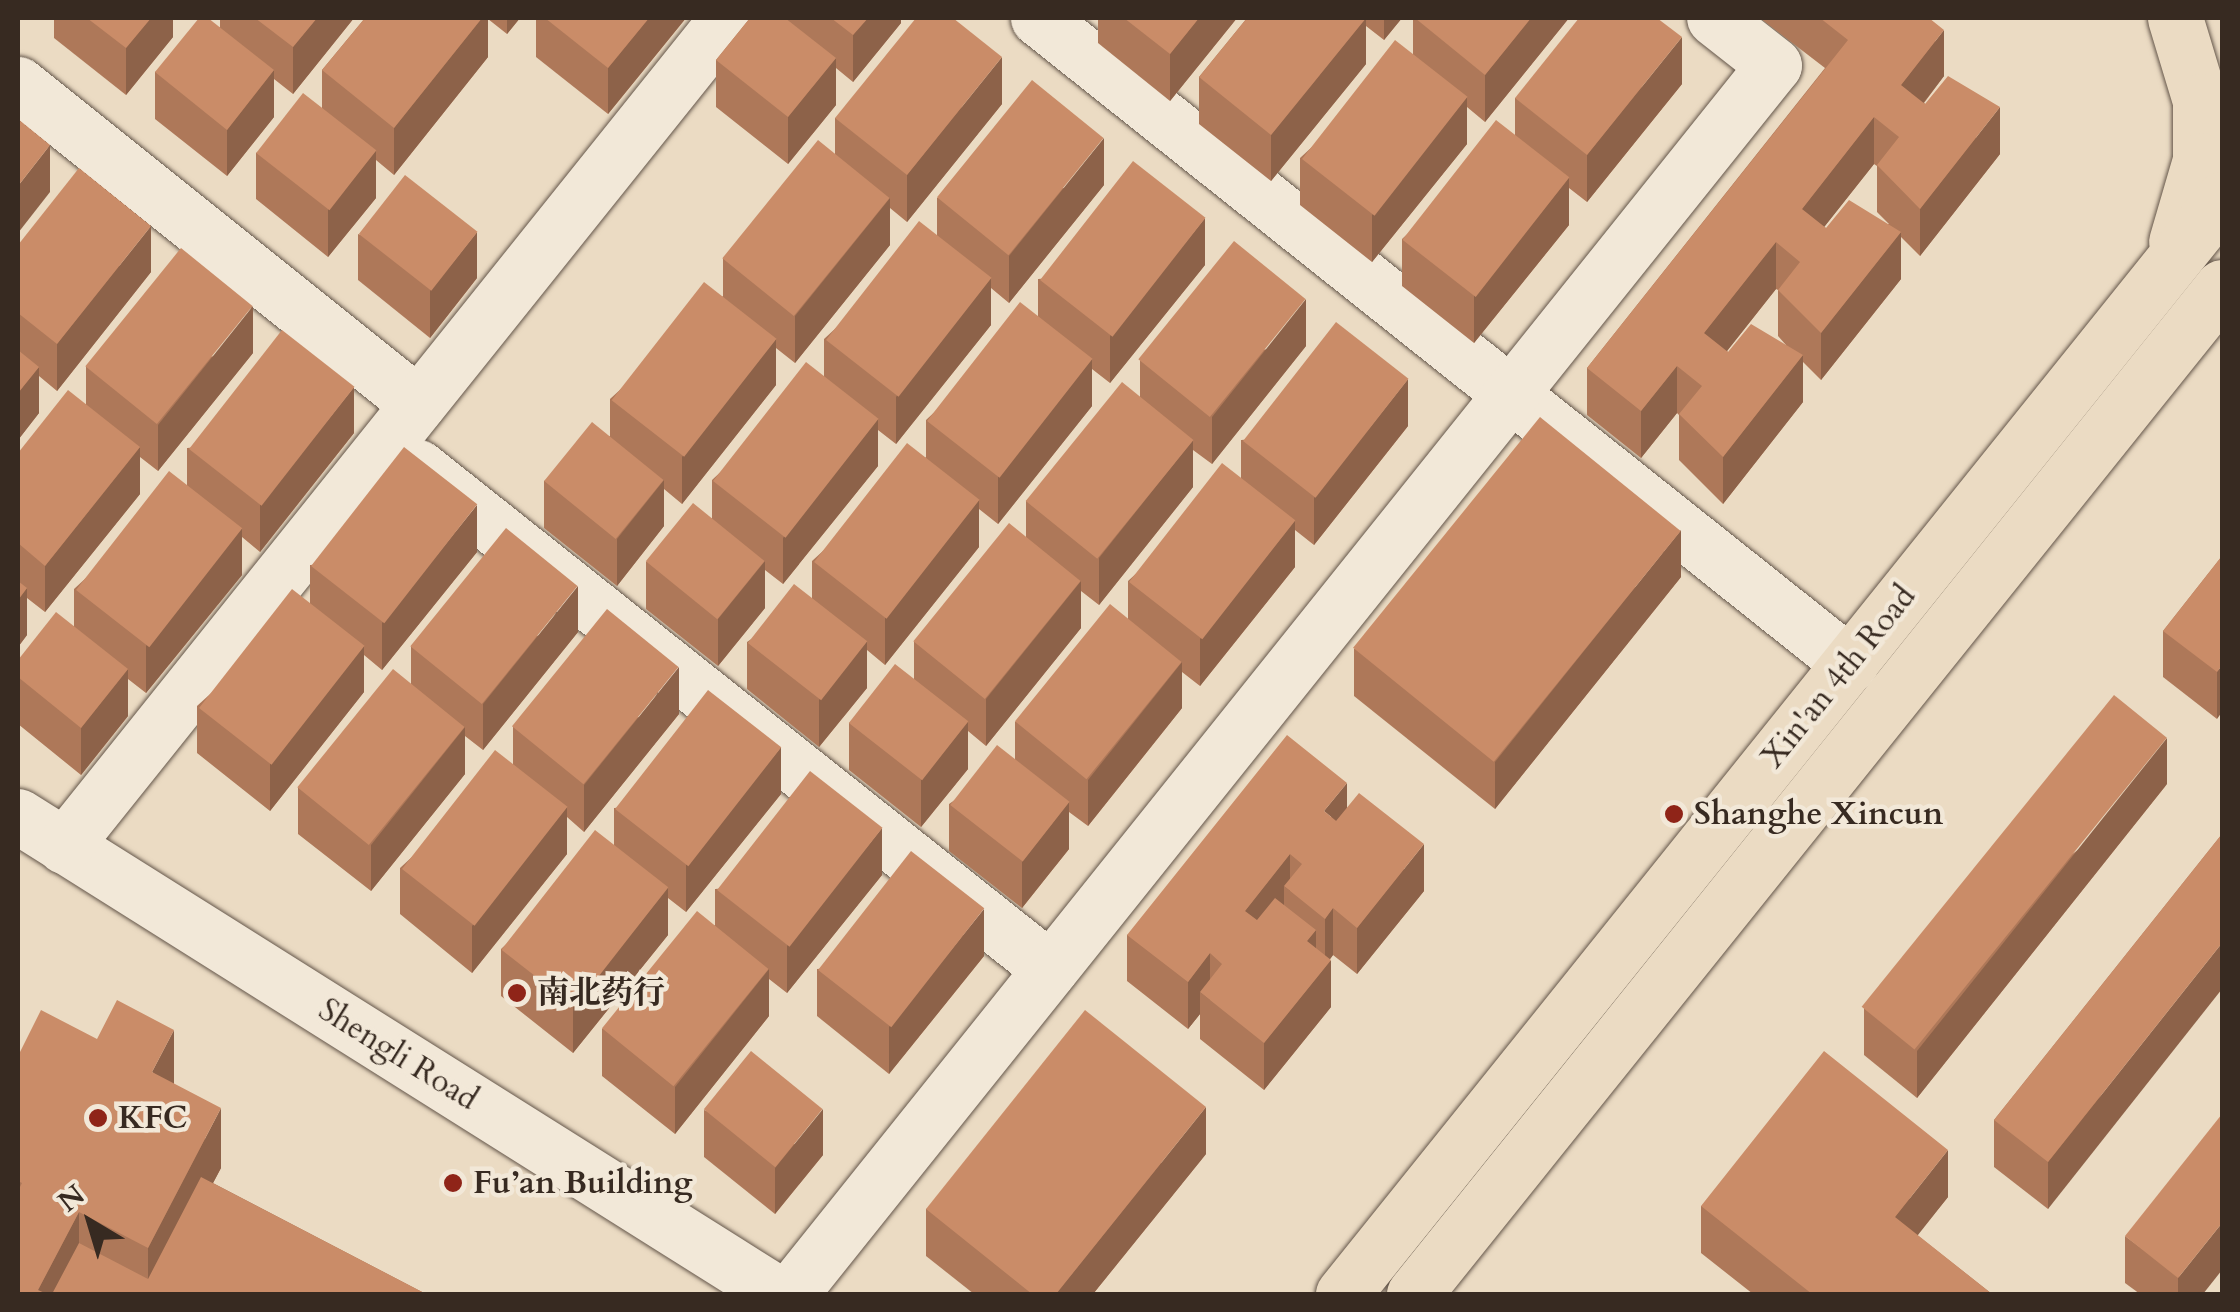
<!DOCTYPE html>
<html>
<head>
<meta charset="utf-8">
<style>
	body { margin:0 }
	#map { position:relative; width:2240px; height:1312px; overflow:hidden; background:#ebdbc3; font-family:Cardo,"Noto Serif SC",serif }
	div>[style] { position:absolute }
	.roads { filter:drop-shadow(0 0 2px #64564a) drop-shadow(0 0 2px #64564a) }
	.minor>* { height:55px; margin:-27.5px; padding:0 27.5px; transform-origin:27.5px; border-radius:27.5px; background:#f2e8d8 }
	.major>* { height:55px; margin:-27.5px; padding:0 27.5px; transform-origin:27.5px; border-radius:27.5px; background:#ebdbc3 }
	.wall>* { inset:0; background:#ae7859 }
	.shaded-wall>* { inset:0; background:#8d6249 }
	.building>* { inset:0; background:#ca8c68; transform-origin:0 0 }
	.dots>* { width:28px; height:28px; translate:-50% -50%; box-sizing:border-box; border:5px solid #f2e8d8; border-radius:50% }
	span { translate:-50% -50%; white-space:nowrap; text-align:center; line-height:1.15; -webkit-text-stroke:9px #f2e8d8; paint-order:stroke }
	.street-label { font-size:32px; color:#372a21 }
	.poi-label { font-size:32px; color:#372a21; font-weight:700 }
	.left { translate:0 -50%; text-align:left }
	.frame { position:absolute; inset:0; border:20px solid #372a21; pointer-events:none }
	.north { position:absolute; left:40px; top:1172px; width:100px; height:100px; -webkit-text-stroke:8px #f2e8d8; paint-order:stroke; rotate:322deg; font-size:28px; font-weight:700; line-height:40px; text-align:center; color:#372a21 }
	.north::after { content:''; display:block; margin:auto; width:35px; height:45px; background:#372a21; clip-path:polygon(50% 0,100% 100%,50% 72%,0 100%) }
</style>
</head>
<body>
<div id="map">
	<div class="roads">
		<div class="minor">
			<i style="left:1038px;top:18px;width:1038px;rotate:38.5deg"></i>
			<i style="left:18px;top:84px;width:512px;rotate:38.66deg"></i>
			<i style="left:418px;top:467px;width:807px;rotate:38.46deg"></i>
			<i style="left:18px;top:816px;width:898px;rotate:32.17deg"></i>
			<i style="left:64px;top:846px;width:1061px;rotate:-51.31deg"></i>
			<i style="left:790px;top:1294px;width:1574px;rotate:-51.32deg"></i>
			<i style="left:1774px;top:65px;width:76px;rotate:-141.9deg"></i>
		</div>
		<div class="major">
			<i style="left:2175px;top:18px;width:87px;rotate:73.2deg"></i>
			<i style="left:2200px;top:101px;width:59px;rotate:90deg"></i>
			<i style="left:2200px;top:160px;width:85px;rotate:106.3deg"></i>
			<i style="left:1343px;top:1294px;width:1404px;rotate:-51.24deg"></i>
			<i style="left:1414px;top:1294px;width:1291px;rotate:-51.26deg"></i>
		</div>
	</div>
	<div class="wall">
		<i style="clip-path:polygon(54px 18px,173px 18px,173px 37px,126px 95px,54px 38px)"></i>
		<i style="clip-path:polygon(220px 18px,354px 18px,293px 94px,274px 79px,274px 117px,227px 176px,155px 119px,155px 72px,220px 27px)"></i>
		<i style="clip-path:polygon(365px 18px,520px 18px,507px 34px,488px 19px,488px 57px,394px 175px,376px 160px,376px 198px,328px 257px,256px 199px,256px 153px,322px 109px,322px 70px)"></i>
		<i style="clip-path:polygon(536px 18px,686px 18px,608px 114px,536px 57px)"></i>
		<i style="clip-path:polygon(750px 18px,901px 18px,901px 23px,853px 82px,836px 68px,836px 105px,788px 164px,716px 107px,716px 60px)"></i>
		<i style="clip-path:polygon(1098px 18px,1237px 18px,1170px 101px,1098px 43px)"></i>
		<i style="clip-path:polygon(1247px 18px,1402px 18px,1384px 40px,1366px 26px,1366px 64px,1271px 181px,1199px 124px,1199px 77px)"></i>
		<i style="clip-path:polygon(1413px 18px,1569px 18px,1485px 122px,1467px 107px,1467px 144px,1372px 262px,1300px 205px,1300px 158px,1413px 54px)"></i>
		<i style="clip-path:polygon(evenodd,1760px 18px,1929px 18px,1944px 76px,1924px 103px,2000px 154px,1920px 256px,1901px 237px,1901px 279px,1821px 380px,1803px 362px,1803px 402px,1723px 504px,1679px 460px,1679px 415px,1677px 413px,1641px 458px,1587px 415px,1587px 368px,1825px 68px,1760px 18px,1874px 164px,1877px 166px,1877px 212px,1889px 224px,1826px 228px,1824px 227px,1874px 164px,1760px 18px,1776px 289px,1778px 290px,1778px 336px,1786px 345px,1728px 352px,1727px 351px,1776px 289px)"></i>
		<i style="clip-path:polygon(1682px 84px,1587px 202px,1569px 188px,1569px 225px,1474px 343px,1402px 286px,1402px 239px,1515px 135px,1515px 98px)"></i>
		<i style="clip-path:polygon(1002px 104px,907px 222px,890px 208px,890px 245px,795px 363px,776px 348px,776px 385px,682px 504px,664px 489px,664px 526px,617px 586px,544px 528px,544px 481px,610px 436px,610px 399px,723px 296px,723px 259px,835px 154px,835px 118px)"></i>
		<i style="clip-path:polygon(1104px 185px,1009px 303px,991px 288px,991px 325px,896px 444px,878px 430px,878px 466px,783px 584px,765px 570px,765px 608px,718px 666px,646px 609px,646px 562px,712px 518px,712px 480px,824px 376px,824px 339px,937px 235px,937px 198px)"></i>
		<i style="clip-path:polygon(358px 234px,477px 278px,430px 338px,358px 280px)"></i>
		<i style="clip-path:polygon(18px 245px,151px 272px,57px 391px,39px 376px,39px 413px,18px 440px)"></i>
		<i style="clip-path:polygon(1205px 265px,1110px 383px,1092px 369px,1092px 406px,998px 524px,979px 509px,979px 547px,885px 665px,867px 650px,867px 688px,819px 747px,747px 689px,747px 642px,812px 598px,812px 561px,926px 457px,926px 420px,1038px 316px,1038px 279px)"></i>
		<i style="clip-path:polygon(1306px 346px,1212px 464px,1193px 450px,1193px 487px,1099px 605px,1081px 591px,1081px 628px,986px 746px,968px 731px,968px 769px,921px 827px,849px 770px,849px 723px,914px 679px,914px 642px,1026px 537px,1026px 501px,1140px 397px,1140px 360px)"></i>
		<i style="clip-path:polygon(253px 353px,158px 471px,140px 457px,140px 494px,45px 612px,27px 598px,27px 635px,18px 647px,18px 453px,86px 404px,86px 367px)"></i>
		<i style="clip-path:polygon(1408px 426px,1314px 545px,1295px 530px,1295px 567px,1200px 686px,1182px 672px,1182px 708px,1088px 826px,1069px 812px,1069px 849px,1022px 908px,949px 851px,949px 804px,1015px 759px,1015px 722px,1128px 619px,1128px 581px,1241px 478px,1241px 440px)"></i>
		<i style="clip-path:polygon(354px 433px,260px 552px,242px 537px,242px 575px,146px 693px,128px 679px,128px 716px,81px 775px,18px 724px,18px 660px,74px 626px,74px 589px,187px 485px,187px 448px)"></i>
		<i style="clip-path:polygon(477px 552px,382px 670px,364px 655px,364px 692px,270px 811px,197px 753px,197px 706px,310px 603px,310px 565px)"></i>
		<i style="clip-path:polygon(2222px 556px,2217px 719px,2163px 677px,2163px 631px)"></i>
		<i style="clip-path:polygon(1681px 577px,1495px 809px,1354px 696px,1354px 649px)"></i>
		<i style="clip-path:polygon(578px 632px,483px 750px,465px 736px,465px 774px,371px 891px,298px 834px,298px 788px,411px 684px,411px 647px)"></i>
		<i style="clip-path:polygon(679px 714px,584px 832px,567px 817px,567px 854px,472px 973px,400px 914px,400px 868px,513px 764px,513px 727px)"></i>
		<i style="clip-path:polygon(2167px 784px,1917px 1098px,1864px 1055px,1864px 1008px)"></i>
		<i style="clip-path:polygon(781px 794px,686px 912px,668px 898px,668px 935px,573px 1053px,501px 996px,501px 949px,614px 845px,614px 808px)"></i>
		<i style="clip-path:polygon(1347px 808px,1424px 891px,1357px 974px,1333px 955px,1330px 959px,1331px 1007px,1264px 1090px,1200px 1039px,1200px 1014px,1188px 1029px,1127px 981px,1127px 935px)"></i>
		<i style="clip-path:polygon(2222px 834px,2048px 1209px,1994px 1167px,1994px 1120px)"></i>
		<i style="clip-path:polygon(882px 875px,787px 993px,769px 979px,769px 1016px,675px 1134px,602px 1076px,602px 1029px,715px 925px,715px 889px)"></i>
		<i style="clip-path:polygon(984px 956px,889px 1074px,817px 1016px,817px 969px)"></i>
		<i style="clip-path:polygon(18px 1056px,174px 1084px,221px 1168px,213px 1183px,426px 1294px,18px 1294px)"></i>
		<i style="clip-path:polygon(704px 1110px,823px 1155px,775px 1214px,704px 1157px)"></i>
		<i style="clip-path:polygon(1206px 1154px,1093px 1294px,974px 1294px,926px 1256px,926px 1209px)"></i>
		<i style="clip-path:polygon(1948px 1197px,1917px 1235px,1992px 1294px,1753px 1294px,1701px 1253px,1701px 1206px)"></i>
		<i style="clip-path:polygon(2125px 1236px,2203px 1294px,2140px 1294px,2125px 1283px)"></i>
	</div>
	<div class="shaded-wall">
		<i style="clip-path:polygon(151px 18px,173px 18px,173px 37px,126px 95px,126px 48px)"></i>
		<i style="clip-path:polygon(317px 18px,354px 18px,293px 94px,293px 47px)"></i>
		<i style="clip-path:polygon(482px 18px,488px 18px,488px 57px,394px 175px,394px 128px)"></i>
		<i style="clip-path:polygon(507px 18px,520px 18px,507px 34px)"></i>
		<i style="clip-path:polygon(649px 18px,686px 18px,608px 114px,608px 68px)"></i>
		<i style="clip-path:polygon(868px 18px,901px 18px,901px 23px,853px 82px,853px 35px)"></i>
		<i style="clip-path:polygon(1199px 18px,1237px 18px,1170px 101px,1170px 54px)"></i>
		<i style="clip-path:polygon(1366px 18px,1366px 64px,1271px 181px,1271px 135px)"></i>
		<i style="clip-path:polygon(1384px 18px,1402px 18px,1384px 40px)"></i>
		<i style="clip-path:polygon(1531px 18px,1569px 18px,1485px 122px,1485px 75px)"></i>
		<i style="clip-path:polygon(1944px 30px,1944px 76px,1901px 132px,1901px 85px)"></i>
		<i style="clip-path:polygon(1682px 37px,1682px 84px,1587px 202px,1587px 155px)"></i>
		<i style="clip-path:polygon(1002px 57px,1002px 104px,907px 222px,907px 175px)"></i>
		<i style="clip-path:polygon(836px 58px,836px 105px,788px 164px,788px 117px)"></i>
		<i style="clip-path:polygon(274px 70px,274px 117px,227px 176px,227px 130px)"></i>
		<i style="clip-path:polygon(1467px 97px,1467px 144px,1372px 262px,1372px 215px)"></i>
		<i style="clip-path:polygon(2000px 107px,2000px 154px,1920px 256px,1920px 209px)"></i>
		<i style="clip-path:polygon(1874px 117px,1874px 164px,1802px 255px,1802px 209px)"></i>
		<i style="clip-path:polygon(1104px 138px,1104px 185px,1009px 303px,1009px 256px)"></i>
		<i style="clip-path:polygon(50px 145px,50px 192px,18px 233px,18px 186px)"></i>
		<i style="clip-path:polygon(376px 151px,376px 198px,328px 257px,328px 210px)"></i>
		<i style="clip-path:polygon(1569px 178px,1569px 225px,1474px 343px,1474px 296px)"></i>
		<i style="clip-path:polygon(890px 198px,890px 245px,795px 363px,795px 316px)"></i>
		<i style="clip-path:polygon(1205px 218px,1205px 265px,1110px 383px,1110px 336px)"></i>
		<i style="clip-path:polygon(151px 226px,151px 272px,57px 391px,57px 344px)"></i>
		<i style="clip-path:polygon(477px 232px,477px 278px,430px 338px,430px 291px)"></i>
		<i style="clip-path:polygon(1901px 232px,1901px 279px,1821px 380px,1821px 333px)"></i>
		<i style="clip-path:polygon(1776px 242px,1776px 289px,1704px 380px,1704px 333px)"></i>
		<i style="clip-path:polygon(991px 278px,991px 325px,896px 444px,896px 397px)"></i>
		<i style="clip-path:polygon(1306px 299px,1306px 346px,1212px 464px,1212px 417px)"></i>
		<i style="clip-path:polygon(253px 306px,253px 353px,158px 471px,158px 425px)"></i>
		<i style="clip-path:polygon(776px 339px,776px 385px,682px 504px,682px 457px)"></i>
		<i style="clip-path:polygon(1803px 355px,1803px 402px,1723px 504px,1723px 457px)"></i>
		<i style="clip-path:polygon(1092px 359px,1092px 406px,998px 524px,998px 477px)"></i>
		<i style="clip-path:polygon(1677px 366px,1677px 413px,1641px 458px,1641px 411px)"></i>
		<i style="clip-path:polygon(39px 367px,39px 413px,18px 440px,18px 393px)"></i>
		<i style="clip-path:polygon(1408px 379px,1408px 426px,1314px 545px,1314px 498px)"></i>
		<i style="clip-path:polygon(354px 387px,354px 433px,260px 552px,260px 505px)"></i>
		<i style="clip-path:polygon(878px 419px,878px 466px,783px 584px,783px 538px)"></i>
		<i style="clip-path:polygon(1193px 440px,1193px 487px,1099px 605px,1099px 558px)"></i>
		<i style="clip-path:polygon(140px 447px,140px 494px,45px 612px,45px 566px)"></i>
		<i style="clip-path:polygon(664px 480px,664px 526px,617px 586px,617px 539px)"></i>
		<i style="clip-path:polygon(979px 500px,979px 547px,885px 665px,885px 618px)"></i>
		<i style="clip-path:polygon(477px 505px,477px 552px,382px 670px,382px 623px)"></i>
		<i style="clip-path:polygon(1295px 521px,1295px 567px,1200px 686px,1200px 639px)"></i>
		<i style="clip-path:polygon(242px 528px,242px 575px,146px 693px,146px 646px)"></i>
		<i style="clip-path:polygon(1681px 530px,1681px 577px,1495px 809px,1495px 762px)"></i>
		<i style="clip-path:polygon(765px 561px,765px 608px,718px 666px,718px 619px)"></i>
		<i style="clip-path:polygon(1081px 581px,1081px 628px,986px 746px,986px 699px)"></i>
		<i style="clip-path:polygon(578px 586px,578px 632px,483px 750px,483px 704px)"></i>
		<i style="clip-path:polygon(27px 588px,27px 635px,18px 647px,18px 600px)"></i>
		<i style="clip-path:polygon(867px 641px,867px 688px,819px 747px,819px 700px)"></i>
		<i style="clip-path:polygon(364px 646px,364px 692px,270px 811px,270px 764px)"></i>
		<i style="clip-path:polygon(1182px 662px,1182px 708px,1088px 826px,1088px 780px)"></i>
		<i style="clip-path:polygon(2222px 665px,2222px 712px,2217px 719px,2217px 672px)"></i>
		<i style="clip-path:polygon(679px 667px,679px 714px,584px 832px,584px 785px)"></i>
		<i style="clip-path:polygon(128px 669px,128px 716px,81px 775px,81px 728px)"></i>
		<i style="clip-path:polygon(968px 722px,968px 769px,921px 827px,921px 780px)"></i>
		<i style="clip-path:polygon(465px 727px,465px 774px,371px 891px,371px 845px)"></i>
		<i style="clip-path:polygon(2167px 738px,2167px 784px,1917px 1098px,1917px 1051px)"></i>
		<i style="clip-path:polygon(781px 747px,781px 794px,686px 912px,686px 865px)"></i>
		<i style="clip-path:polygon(1347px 783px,1347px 830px,1324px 811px)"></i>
		<i style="clip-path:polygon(1069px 802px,1069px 849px,1022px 908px,1022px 862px)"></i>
		<i style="clip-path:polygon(567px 807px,567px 854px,472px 973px,472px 926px)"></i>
		<i style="clip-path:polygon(882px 828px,882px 875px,787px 993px,787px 946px)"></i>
		<i style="clip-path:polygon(1424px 844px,1424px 891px,1357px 974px,1357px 928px)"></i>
		<i style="clip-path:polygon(1290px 854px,1290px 891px,1284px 886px,1284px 909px,1245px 958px,1245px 911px)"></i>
		<i style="clip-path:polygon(668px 888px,668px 935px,573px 1053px,573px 1006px)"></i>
		<i style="clip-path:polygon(1333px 908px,1333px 955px,1325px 966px,1325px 919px)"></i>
		<i style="clip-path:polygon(984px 909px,984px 956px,889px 1074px,889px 1027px)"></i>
		<i style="clip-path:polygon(1316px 930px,1316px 977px,1307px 941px)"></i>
		<i style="clip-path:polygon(2222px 943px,2222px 989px,2048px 1209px,2048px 1162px)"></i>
		<i style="clip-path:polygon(1210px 953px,1210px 1000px,1200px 992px,1200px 1014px,1188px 1029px,1188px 982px)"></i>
		<i style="clip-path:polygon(1331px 960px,1331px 1007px,1264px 1090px,1264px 1043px)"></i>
		<i style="clip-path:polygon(769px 969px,769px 1016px,675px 1134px,675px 1087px)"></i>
		<i style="clip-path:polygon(174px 1030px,174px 1090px,152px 1072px)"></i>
		<i style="clip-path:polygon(1206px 1107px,1206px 1154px,1093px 1294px,1056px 1294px)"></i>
		<i style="clip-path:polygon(221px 1108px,221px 1168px,154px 1294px,148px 1294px,148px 1248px)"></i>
		<i style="clip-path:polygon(823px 1109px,823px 1155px,775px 1214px,775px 1168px)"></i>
		<i style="clip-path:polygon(1948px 1150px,1948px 1197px,1895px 1264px,1895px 1217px)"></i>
		<i style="clip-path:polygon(79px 1212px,79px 1272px,67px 1294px,38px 1294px,38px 1290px)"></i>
		<i style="clip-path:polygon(2222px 1223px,2222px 1270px,2203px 1294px,2178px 1294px,2178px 1278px)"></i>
	</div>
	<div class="building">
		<i style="clip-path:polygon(87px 18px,151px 18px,126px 48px)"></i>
		<i style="clip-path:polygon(199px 18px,208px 18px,274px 70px,227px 130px,155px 72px)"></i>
		<i style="clip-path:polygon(255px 18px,317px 18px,293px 47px)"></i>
		<i style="clip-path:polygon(365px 18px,482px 18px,394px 128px,322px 70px)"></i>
		<i style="clip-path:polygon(545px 18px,649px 18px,608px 68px)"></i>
		<i style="clip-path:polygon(750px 18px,785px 18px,836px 58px,788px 117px,716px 60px)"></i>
		<i style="clip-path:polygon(831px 18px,868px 18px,853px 35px)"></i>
		<i style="clip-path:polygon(916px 18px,953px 18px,1002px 57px,907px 175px,835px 118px)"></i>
		<i style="clip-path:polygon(1124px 18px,1199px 18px,1170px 54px)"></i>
		<i style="clip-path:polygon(1247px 18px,1366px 18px,1271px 135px,1199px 77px)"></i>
		<i style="clip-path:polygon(1415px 18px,1531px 18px,1485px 75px)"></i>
		<i style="clip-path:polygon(1579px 18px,1657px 18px,1682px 37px,1587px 155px,1515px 98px)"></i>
		<i style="clip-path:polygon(1820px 18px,1929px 18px,1944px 30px,1901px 85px,1925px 104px,1948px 76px,2000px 107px,1920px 209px,1877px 165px,1899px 137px,1874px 117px,1802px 209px,1826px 228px,1849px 200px,1901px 232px,1821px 333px,1778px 290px,1800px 262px,1776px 242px,1704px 333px,1728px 352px,1751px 324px,1803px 355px,1723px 457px,1679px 414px,1702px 386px,1677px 366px,1641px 411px,1587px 368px,1848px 40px)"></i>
		<i style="left:1395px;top:40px;width:92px;height:151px;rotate:38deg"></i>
		<i style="left:1032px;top:80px;width:92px;height:151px;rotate:39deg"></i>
		<i style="left:303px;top:93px;width:93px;height:76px;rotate:38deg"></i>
		<i style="clip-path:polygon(18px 119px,50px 145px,18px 186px)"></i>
		<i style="left:1496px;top:120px;width:93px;height:152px;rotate:38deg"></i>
		<i style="left:818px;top:140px;width:92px;height:152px;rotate:39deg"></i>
		<i style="left:1133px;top:161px;width:92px;height:151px;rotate:38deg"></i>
		<i style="clip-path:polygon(79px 168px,151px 226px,57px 344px,18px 313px,18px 245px)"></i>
		<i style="left:405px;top:175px;width:92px;height:75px;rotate:38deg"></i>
		<i style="left:919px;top:221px;width:92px;height:151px;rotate:38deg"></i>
		<i style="left:1234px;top:241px;width:92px;height:152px;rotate:39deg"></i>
		<i style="left:181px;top:248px;width:92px;height:152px;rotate:39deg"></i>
		<i style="left:704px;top:282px;width:92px;height:150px;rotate:38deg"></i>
		<i style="left:1020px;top:302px;width:92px;height:151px;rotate:38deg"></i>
		<i style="left:1336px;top:322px;width:92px;height:151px;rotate:38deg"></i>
		<i style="left:282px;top:330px;width:92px;height:151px;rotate:38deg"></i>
		<i style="clip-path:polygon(18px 350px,39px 367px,18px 393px)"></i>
		<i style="left:806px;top:362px;width:92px;height:151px;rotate:38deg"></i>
		<i style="left:1122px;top:382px;width:92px;height:153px;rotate:39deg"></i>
		<i style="clip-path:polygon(68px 390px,140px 447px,45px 566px,18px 543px,18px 453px)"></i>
		<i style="left:1540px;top:417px;width:181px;height:297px;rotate:39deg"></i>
		<i style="left:592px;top:422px;width:92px;height:76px;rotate:39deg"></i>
		<i style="left:907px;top:443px;width:92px;height:151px;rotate:38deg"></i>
		<i style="left:404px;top:447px;width:93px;height:151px;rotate:38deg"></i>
		<i style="left:1222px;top:463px;width:93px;height:151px;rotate:38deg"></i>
		<i style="left:169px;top:471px;width:93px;height:151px;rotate:38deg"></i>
		<i style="left:693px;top:503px;width:92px;height:75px;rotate:39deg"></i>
		<i style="left:1009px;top:523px;width:92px;height:152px;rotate:39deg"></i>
		<i style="left:506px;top:528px;width:92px;height:152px;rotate:39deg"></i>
		<i style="clip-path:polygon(2222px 556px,2222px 665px,2217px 672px,2163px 631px)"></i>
		<i style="clip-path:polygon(18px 581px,27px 588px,18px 600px)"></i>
		<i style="left:794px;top:584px;width:93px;height:75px;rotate:38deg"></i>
		<i style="left:292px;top:589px;width:92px;height:151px;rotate:38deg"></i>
		<i style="left:1110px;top:604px;width:92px;height:151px;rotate:39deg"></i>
		<i style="left:607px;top:609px;width:92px;height:151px;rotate:39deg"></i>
		<i style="clip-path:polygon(56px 612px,128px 669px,81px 728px,18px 677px,18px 660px)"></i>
		<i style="left:895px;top:664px;width:93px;height:75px;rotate:38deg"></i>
		<i style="left:393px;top:669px;width:92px;height:152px;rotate:39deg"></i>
		<i style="left:708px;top:690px;width:93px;height:151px;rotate:38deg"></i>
		<i style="left:2114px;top:695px;width:68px;height:401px;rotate:39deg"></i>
		<i style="clip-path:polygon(1287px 735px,1347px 783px,1324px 811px,1336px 821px,1359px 793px,1424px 844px,1357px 928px,1333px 908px,1325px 919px,1284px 886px,1302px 864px,1290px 854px,1245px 911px,1257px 920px,1275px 898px,1316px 930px,1307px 941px,1331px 960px,1264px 1043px,1200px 992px,1222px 964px,1210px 953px,1188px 982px,1127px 935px)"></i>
		<i style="left:997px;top:745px;width:92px;height:76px;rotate:38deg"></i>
		<i style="left:495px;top:750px;width:92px;height:151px;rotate:38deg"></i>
		<i style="left:810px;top:771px;width:92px;height:151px;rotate:38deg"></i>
		<i style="left:595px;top:830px;width:93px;height:152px;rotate:38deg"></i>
		<i style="clip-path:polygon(2222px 834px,2222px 943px,2048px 1162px,1994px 1120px)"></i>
		<i style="left:911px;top:851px;width:93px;height:151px;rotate:38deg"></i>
		<i style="left:697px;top:911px;width:92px;height:151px;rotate:39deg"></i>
		<i style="clip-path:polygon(117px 1000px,174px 1030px,152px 1072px,221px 1108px,148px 1248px,79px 1212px,38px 1290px,47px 1294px,18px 1294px,18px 1191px,22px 1183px,18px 1181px,18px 1056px,41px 1010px,97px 1039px)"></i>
		<i style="clip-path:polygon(1085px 1010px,1206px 1107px,1056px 1294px,1032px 1294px,926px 1209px)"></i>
		<i style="left:751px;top:1051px;width:92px;height:75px;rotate:39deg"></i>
		<i style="clip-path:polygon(1824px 1051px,1948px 1150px,1895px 1217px,1992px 1294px,1812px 1294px,1701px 1206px)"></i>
		<i style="clip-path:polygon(2222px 1114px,2222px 1223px,2178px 1278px,2125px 1236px)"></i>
		<i style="clip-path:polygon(201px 1177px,426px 1294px,52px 1294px,79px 1243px,148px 1279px)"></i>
	</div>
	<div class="dots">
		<i style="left:1674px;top:814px;background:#8f2418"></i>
		<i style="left:517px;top:993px;background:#8f2418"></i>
		<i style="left:98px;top:1118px;background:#8f2418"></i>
		<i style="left:453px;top:1183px;background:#8f2418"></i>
	</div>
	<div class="street-label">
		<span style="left:1839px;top:677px;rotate:-51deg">Xin'an 4th Road</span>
		<span style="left:398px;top:1055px;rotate:32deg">Shengli Road</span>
	</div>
	<div class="poi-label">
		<span class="left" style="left:1694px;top:814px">Shanghe Xincun</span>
		<span class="left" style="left:537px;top:993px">南北药行</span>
		<span class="left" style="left:118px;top:1118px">KFC</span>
		<span class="left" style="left:473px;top:1183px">Fu’an Building</span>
	</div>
	<div class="frame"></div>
	<div class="north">N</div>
</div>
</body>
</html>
